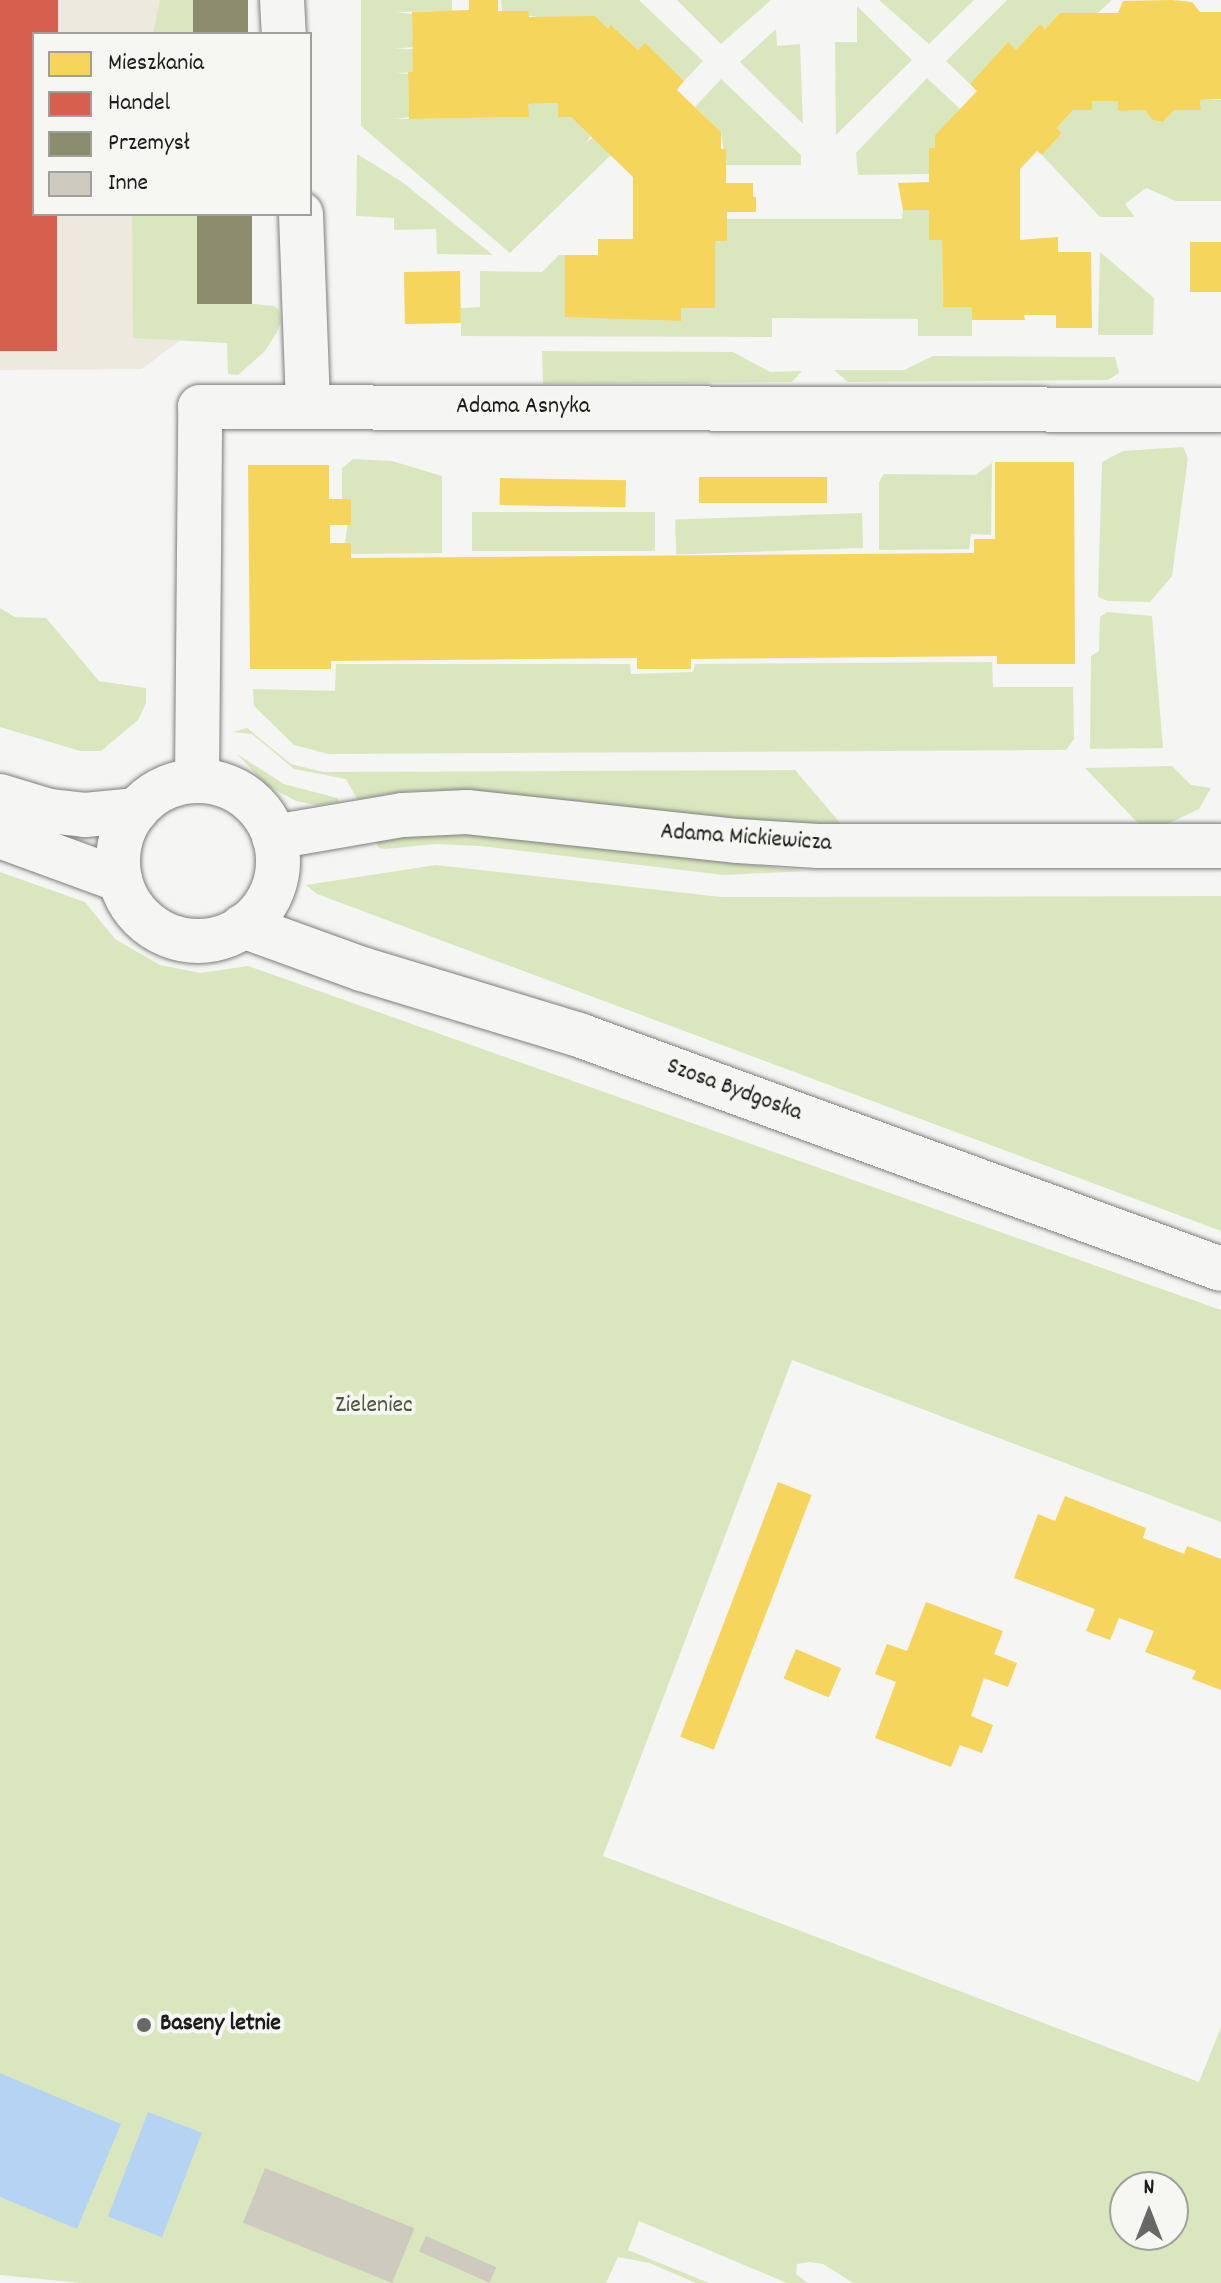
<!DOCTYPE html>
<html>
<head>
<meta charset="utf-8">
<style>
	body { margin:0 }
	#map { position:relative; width:1221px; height:2283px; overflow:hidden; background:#f5f5f3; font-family:Dekko,sans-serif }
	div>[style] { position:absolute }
	.built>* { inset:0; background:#eee9df }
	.green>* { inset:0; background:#dae7be; transform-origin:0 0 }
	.water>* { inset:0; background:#b5d4f4; transform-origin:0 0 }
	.homes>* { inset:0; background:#f6d55c; transform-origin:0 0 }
	.shops>* { inset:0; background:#d6604d }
	.industry>* { inset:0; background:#8c8c6e; transform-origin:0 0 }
	.building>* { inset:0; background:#cecabf; transform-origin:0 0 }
	.roads { filter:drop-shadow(0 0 2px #7e7e7d) drop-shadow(0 0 2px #7e7e7d) }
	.minor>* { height:44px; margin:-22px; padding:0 22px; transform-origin:22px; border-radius:22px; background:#f5f5f3 }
	.minor>.ring { margin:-22px; padding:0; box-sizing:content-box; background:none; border:44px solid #f5f5f3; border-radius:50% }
	.dots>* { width:22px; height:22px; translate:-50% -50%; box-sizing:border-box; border:4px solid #f6f6f2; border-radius:50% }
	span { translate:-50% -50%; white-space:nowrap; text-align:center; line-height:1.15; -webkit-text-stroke:8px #f6f6f2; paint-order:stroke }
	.street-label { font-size:24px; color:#1c1c1c }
	.park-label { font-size:24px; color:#4e5640 }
	.poi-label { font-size:24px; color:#1c1c1c; font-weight:700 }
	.left { translate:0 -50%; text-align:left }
	.legend { position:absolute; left:32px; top:32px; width:280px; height:184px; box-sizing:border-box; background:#f6f6f2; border:2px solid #9f9f9c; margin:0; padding:10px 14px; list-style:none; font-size:24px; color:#1c1c1c }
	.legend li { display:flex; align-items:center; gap:16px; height:40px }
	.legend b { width:40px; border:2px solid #9f9f9c }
	.north { position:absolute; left:1109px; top:2171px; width:80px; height:80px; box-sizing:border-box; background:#f6f6f2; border:2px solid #9f9f9c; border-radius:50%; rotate:0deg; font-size:22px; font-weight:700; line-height:32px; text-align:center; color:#1c1c1c }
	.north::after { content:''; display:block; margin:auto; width:28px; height:36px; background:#686867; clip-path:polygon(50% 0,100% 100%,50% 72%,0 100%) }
</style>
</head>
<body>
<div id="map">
	<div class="built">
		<i style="clip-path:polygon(0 0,193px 0,194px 34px,34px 34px,34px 214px,197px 214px,198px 304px,182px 339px,142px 369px,0 370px)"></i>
	</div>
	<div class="green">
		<i style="clip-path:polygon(160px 0,193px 0,194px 34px,153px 34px)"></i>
		<i style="clip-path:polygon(361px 0,452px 0,452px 11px,396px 12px,412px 14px,413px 47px,395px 49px,413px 49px,413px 72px,396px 73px,408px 74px,409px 117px,395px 119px,528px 117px,528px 104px,558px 103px,558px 117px,571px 117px,591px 136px,585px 144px,593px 137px,611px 155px,510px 253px,361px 126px)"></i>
		<i style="clip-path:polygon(501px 0,639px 0,703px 61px,684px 81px,645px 44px,638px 50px,612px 26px,608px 29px,502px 11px)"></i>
		<i style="clip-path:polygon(677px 0,771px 0,721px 44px)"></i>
		<i style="clip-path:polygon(879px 0,974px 0,929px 44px)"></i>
		<i style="clip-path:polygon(1007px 0,1112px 0,1098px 13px,1060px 13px,1045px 29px,1039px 25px,1016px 50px,1008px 43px,970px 84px,946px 61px)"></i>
		<i style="clip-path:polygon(857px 6px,912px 60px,836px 135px,835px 42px,857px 42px)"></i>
		<i style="clip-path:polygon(776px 29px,777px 46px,800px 44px,803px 124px,740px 62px)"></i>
		<i style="clip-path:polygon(927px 78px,960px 109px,935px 135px,935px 148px,929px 148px,929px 174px,858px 175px,856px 153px)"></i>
		<i style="clip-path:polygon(721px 79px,801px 155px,801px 165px,726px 165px,721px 132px,695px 107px)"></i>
		<i style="clip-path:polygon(1200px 100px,1221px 100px,1221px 201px,1176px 201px,1146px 188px,1125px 204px,1135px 217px,1100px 217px,1042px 155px,1062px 133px,1057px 128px,1073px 110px,1092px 101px,1118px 101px,1118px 111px,1145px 110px,1152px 120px,1163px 122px,1174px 110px,1201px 110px)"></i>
		<i style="clip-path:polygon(357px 154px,402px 182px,493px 255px,437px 254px,436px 229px,394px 230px,394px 218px,356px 216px)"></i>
		<i style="clip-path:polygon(903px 210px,929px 210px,929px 240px,942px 240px,943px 306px,972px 307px,972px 336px,918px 336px,918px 319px,772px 318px,772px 337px,461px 336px,461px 308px,480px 307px,480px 271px,542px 272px,559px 255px,565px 255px,565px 316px,681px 321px,681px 308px,715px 241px,727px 241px,727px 219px,902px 219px)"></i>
		<i style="clip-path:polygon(132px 214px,197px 214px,198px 304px,253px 304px,274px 306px,279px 310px,281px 322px,277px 332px,264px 352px,238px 375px,228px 374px,227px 343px,133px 338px)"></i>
		<i style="clip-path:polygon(1100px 252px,1154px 298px,1153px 335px,1098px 335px)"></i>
		<i style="clip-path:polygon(542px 351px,733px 352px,770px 372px,802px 371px,792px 382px,543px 384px)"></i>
		<i style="clip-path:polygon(933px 356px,1115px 357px,1119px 373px,1108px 380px,848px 382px,834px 370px,904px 370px)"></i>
		<i style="clip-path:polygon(1183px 447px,1188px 458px,1172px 576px,1150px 602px,1108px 601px,1098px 597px,1102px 462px,1123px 451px)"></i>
		<i style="clip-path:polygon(353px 459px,392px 461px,442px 476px,442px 553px,351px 554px,351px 543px,345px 543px,351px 499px,342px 499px,342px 468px)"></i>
		<i style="clip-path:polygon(992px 463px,991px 535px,971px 534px,969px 549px,879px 550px,879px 482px,884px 474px,975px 475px)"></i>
		<i style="left:655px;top:512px;width:39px;height:183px;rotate:90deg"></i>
		<i style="left:862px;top:513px;width:35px;height:187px;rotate:88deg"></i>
		<i style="clip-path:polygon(0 608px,15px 617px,46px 618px,99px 681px,146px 688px,146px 703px,138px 720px,101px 751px,80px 751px,0 727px)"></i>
		<i style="clip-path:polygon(1107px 612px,1152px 616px,1163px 748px,1090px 749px,1091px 656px,1099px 651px,1100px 617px)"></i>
		<i style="clip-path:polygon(992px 662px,993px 687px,1073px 687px,1074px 739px,1066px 750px,328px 754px,294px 745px,254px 706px,253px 689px,335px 691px,336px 664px,630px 664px,631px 674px,693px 672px,695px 664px)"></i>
		<i style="clip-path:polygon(247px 728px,291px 764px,323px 772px,795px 770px,841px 824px,739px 821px,465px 790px,411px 791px,357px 799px,346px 779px,294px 769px,252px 734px,233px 732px)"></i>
		<i style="clip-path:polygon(237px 754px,284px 784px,337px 798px,340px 802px,316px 805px,296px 801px,266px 785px)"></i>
		<i style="clip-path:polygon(1172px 766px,1191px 785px,1211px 788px,1199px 809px,1165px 825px,1139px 824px,1085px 768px)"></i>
		<i style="clip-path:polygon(461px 833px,807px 871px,724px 875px,480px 846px,436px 844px,386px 849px,379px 848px,374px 839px)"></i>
		<i style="clip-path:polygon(436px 865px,721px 897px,1221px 896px,1221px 1231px,317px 894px,306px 885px)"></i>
		<i style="clip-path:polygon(evenodd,0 872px,85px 902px,115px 939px,160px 965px,200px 973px,248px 966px,1221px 1310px,1221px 1522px,792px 1360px,603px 1856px,1199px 2082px,1221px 2027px,1221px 2283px,853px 2283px,823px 2264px,809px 2262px,797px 2264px,796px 2274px,808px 2283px,787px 2283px,639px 2221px,628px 2250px,709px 2283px,696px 2283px,649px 2263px,618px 2257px,606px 2283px,82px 2283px,0 2275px,0 872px,1125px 2187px,1173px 2187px,1173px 2235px,1125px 2235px,1125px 2187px)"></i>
	</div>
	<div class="water">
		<i style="clip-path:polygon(0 2073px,121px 2124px,77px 2229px,0 2197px)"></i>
		<i style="left:148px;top:2112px;width:58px;height:112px;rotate:21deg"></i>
	</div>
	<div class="homes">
		<i style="clip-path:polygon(469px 0,498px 0,498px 11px,528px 11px,529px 17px,595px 16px,608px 29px,611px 25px,638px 50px,645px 43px,684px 81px,677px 90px,721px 132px,721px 149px,726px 149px,726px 183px,753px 183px,753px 197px,756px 197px,756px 212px,727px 212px,727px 241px,715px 241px,715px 308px,681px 308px,681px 321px,565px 317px,565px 255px,598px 255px,598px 239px,633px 239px,633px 177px,571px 117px,558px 117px,558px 103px,528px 104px,529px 117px,409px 119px,408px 72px,413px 72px,412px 12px,469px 10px)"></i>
		<i style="clip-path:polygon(1172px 0,1192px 2px,1200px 12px,1221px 12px,1221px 99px,1200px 100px,1201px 110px,1174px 110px,1163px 122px,1152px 120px,1145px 110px,1118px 111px,1118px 101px,1092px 101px,1092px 110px,1073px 110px,1057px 128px,1062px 133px,1042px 155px,1037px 151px,1020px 169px,1020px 240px,1058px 237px,1058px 252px,1091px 252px,1092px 328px,1056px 328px,1056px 315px,1024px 315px,1025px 320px,972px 320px,972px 307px,943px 307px,942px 240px,929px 240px,929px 210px,903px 210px,898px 183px,929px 182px,929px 148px,935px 148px,935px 135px,977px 91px,970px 84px,1008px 42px,1016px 50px,1040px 24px,1045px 29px,1060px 13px,1118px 13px,1123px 1px)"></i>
		<i style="left:1190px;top:242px;width:31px;height:50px"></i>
		<i style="left:460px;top:271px;width:52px;height:56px;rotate:89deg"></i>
		<i style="clip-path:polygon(995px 462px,1074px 462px,1075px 664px,997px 664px,997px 656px,691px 659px,691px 669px,637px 669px,637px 658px,331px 661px,331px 669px,250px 669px,248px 465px,329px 465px,329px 499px,351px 499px,351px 525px,330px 525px,330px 543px,351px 543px,351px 558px,974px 553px,974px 539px,995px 539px)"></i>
		<i style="left:699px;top:477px;width:128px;height:26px"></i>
		<i style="left:500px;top:478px;width:126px;height:27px;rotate:1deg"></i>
		<i style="left:778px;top:1482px;width:36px;height:273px;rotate:21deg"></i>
		<i style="clip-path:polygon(1065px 1496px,1146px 1528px,1143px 1538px,1184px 1554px,1187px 1546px,1221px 1559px,1221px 1690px,1192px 1679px,1196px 1671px,1145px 1652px,1154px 1631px,1119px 1618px,1110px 1640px,1086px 1631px,1095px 1609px,1014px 1578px,1038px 1514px,1055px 1521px)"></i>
		<i style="clip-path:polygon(926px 1602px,1003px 1631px,994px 1654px,1017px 1663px,1008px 1687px,984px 1678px,971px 1716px,993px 1725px,982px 1753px,960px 1745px,951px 1767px,875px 1738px,896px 1682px,875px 1674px,887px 1644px,907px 1651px)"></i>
		<i style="left:796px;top:1649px;width:49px;height:32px;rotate:23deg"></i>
	</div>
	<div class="shops">
		<i style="clip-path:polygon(0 0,58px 0,58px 34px,34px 34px,34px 214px,57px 214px,57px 351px,0 351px)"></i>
	</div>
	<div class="industry">
		<i style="left:193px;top:0;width:55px;height:34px"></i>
		<i style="left:197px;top:214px;width:55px;height:90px"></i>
	</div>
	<div class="building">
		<i style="left:265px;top:2168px;width:161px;height:59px;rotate:22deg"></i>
		<i style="left:426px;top:2236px;width:77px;height:17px;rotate:24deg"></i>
	</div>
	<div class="roads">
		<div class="minor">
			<i style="left:282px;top:0;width:34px;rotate:87deg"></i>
			<i style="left:301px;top:214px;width:193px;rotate:87.9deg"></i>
			<i style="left:197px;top:781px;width:374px;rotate:-89.5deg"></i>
			<i style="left:200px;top:407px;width:1021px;rotate:0.17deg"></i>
			<i class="ring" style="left:118px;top:781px;width:116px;height:116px"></i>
			<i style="left:0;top:796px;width:51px;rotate:17deg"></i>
			<i style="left:49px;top:811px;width:36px;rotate:6deg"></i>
			<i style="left:85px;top:815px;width:52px;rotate:-5.5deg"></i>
			<i style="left:0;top:836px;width:128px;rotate:20.1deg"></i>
			<i style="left:274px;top:837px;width:131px;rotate:-9.7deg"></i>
			<i style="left:403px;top:815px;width:64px;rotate:-2.7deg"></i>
			<i style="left:467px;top:812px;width:273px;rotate:6.1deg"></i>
			<i style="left:738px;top:841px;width:80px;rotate:3.6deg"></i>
			<i style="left:818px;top:846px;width:403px"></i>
			<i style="left:243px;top:926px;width:127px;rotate:19.9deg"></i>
			<i style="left:362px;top:969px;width:227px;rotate:16.9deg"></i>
			<i style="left:579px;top:1035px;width:683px;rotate:20.03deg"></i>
		</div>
	</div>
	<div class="dots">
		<i style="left:144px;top:2025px;background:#686867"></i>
	</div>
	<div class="street-label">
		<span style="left:523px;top:408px">Adama Asnyka</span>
		<span style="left:746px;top:839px;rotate:4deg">Adama Mickiewicza</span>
		<span style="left:734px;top:1091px;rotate:20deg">Szosa Bydgoska</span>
	</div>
	<div class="park-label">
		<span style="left:374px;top:1407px">Zieleniec</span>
	</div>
	<div class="poi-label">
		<span class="left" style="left:160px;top:2025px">Baseny letnie</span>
	</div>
	<ul class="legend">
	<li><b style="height:22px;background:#f6d55c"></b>Mieszkania</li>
	<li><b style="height:22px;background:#d6604d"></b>Handel</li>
	<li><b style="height:22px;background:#8c8c6e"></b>Przemysł</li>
	<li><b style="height:22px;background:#cecabf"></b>Inne</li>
	</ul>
	<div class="north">N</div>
</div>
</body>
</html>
